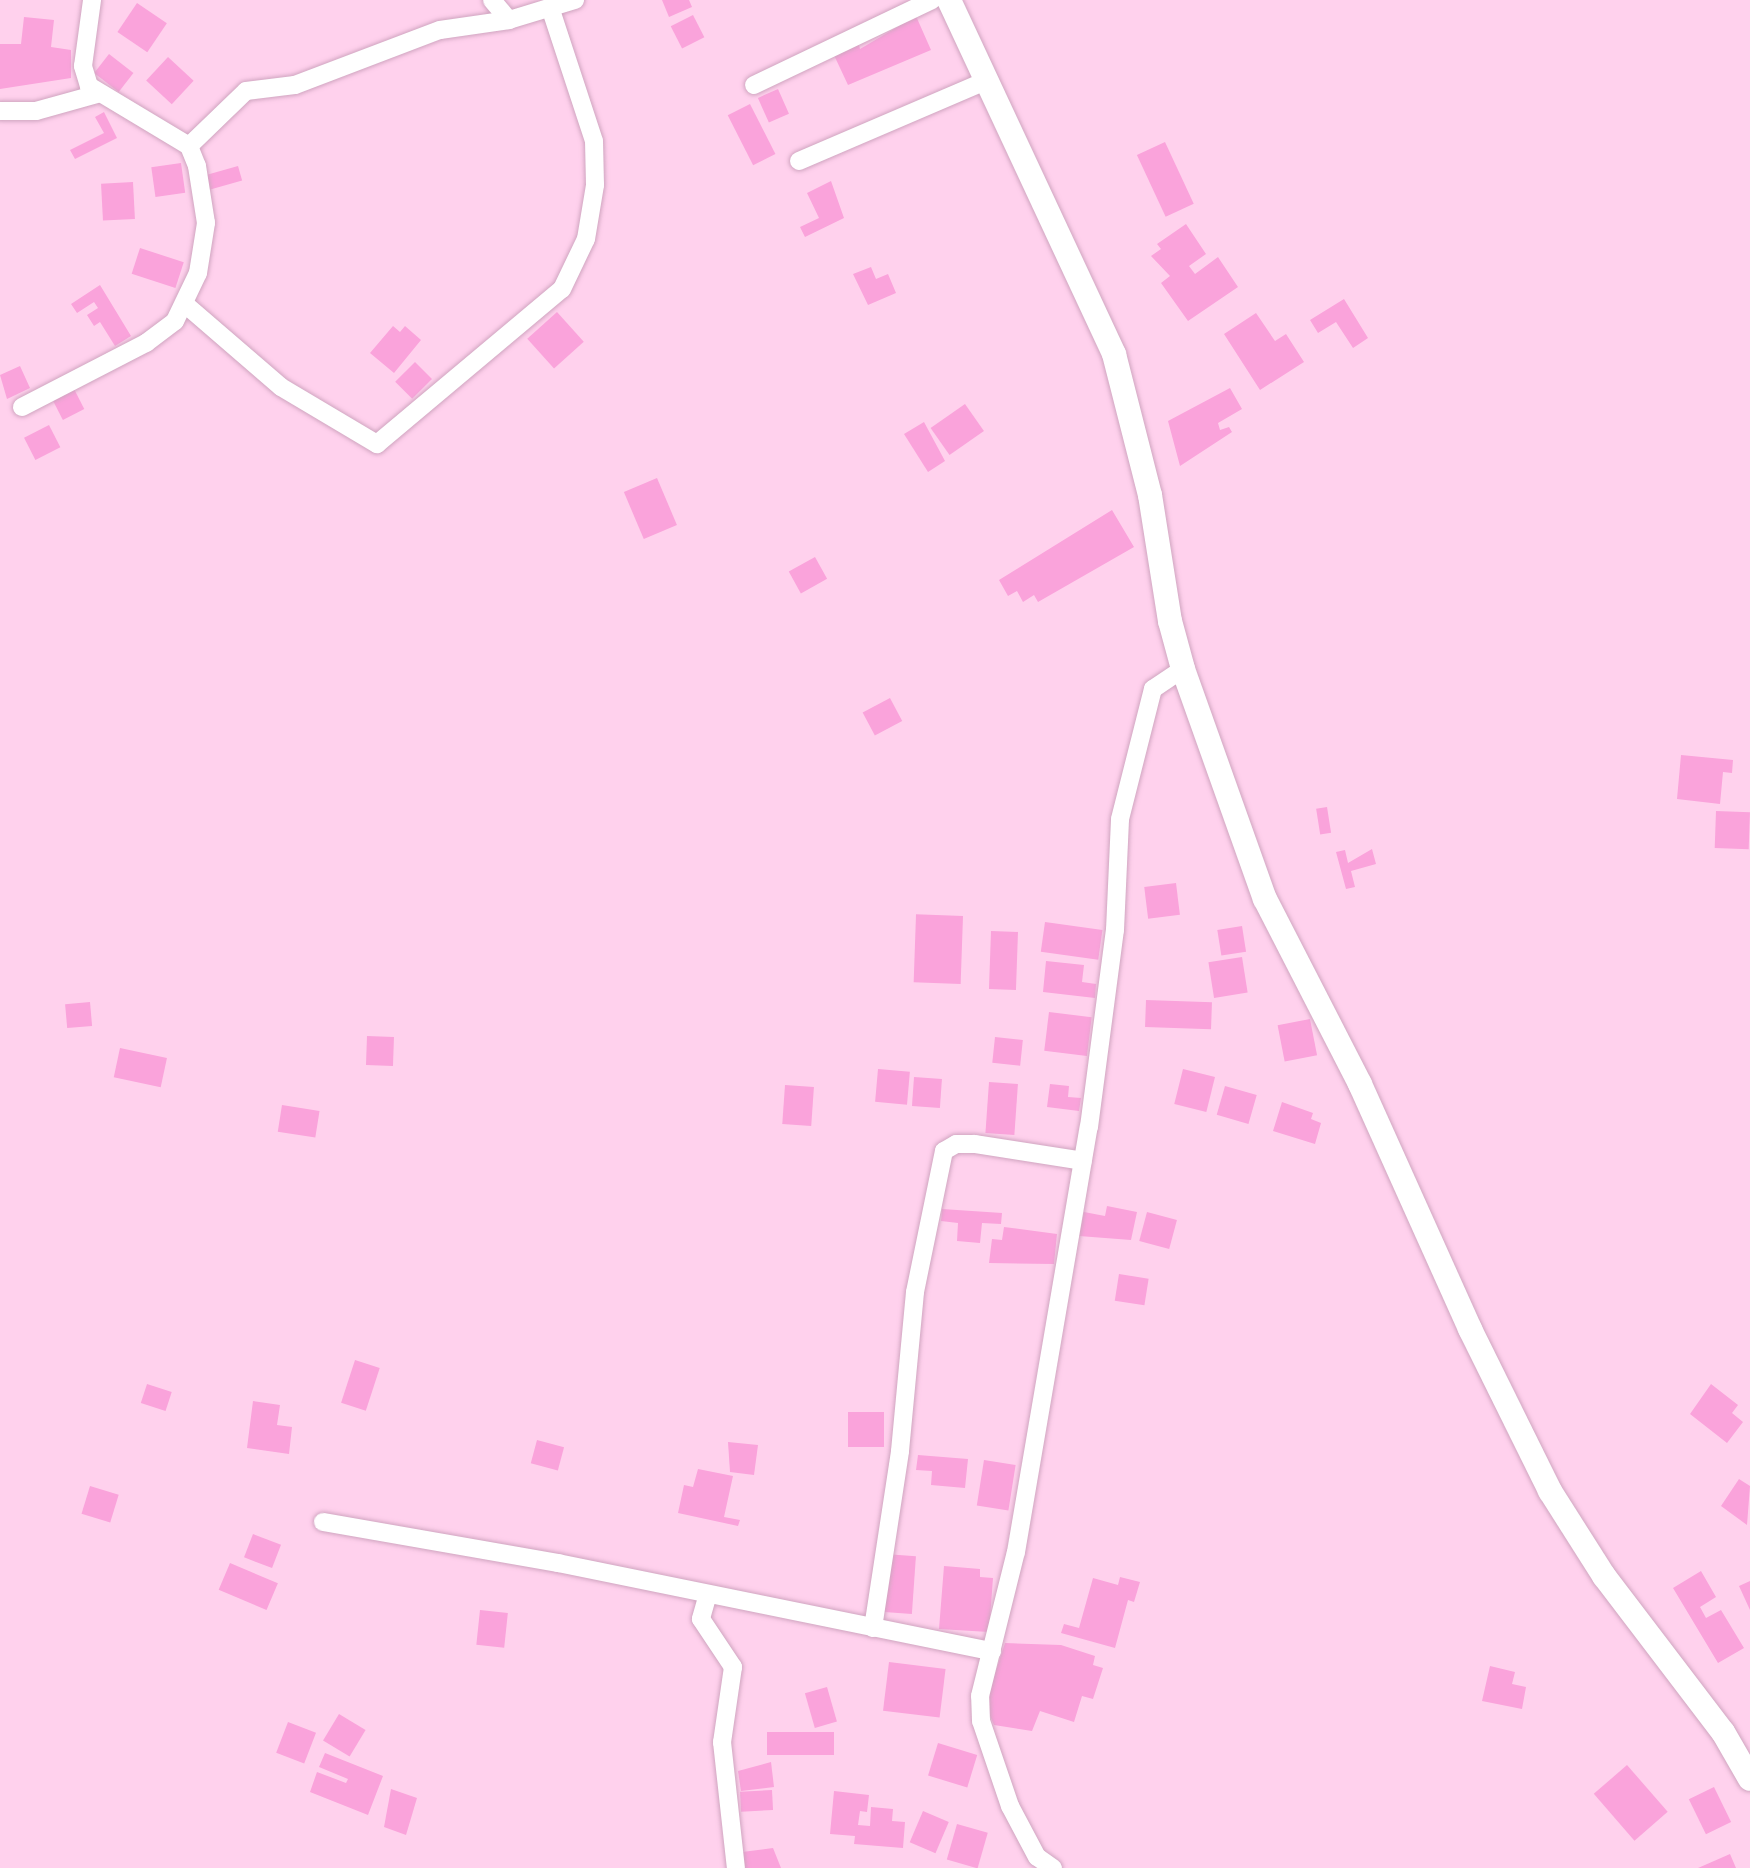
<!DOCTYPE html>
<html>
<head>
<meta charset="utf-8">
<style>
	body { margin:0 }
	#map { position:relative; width:1750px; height:1868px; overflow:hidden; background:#ffd1ed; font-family:"Sofia Sans Condensed",sans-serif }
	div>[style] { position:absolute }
	.building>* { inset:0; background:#faa3db; transform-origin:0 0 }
	.roads { filter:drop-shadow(0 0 2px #d0a5c0) drop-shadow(0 0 2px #d0a5c0) }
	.minor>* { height:18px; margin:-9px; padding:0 9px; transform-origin:9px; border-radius:9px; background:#fff }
	.tertiary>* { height:24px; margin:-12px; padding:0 12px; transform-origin:12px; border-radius:12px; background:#fff }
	span { translate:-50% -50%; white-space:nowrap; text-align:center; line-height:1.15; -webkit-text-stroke:7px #fff; paint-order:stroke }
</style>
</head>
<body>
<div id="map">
	<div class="building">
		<i style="clip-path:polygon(662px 0,689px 0,692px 7px,669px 17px)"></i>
		<i style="left:137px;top:3px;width:36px;height:35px;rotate:34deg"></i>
		<i style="left:693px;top:15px;width:25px;height:25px;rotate:63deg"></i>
		<i style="clip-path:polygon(916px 16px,931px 50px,848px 85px,833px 53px,858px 42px,860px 49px)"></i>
		<i style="clip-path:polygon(24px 17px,54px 20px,51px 47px,71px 50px,71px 78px,0 89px,0 44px,21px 44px)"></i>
		<i style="left:109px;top:54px;width:31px;height:24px;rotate:38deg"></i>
		<i style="left:168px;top:57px;width:35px;height:32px;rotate:43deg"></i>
		<i style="left:778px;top:89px;width:27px;height:22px;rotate:66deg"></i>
		<i style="left:750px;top:104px;width:56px;height:25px;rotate:63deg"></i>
		<i style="clip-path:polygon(104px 112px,117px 138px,75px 159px,70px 150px,104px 133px,95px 117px)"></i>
		<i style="left:1165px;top:142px;width:68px;height:31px;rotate:65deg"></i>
		<i style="left:181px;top:163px;width:30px;height:30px;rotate:82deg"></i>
		<i style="left:238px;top:166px;width:15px;height:34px;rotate:74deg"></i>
		<i style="clip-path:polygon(831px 181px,844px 218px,805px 237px,800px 227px,819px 218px,807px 193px)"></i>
		<i style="left:133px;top:182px;width:37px;height:32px;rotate:87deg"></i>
		<i style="clip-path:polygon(1186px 224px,1206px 254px,1189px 266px,1195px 274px,1218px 257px,1238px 287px,1188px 321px,1161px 283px,1170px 276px,1151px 256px,1161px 249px,1157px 244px)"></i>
		<i style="left:140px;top:248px;width:46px;height:27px;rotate:18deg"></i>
		<i style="clip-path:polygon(871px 267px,876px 279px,888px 274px,896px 293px,868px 305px,853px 274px)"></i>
		<i style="clip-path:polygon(100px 285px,131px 336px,115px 346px,100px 322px,94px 326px,87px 315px,98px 308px,94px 302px,77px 313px,71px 304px)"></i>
		<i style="clip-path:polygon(1344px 299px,1368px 338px,1353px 348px,1336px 322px,1318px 333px,1310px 320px)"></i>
		<i style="left:557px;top:312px;width:40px;height:40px;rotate:48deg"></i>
		<i style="clip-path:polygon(1256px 313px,1275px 341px,1286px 334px,1304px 362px,1260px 390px,1224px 334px)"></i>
		<i style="clip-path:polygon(393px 326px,400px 332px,405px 326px,421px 340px,394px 373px,370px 353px)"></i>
		<i style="left:415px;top:362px;width:24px;height:28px;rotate:45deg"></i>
		<i style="clip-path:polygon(20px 366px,30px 388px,7px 399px,0 375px)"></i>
		<i style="left:72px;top:385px;width:27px;height:24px;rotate:63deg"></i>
		<i style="clip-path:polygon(1230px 388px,1242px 409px,1218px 423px,1220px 430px,1229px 427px,1232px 432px,1180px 466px,1168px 421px)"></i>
		<i style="left:965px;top:404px;width:33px;height:42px;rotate:55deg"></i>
		<i style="clip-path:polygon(924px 422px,945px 461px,928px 472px,904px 434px)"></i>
		<i style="left:49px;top:425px;width:25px;height:28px;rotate:63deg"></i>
		<i style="left:657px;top:478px;width:51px;height:36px;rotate:67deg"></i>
		<i style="clip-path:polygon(1112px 510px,1134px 547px,1038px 602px,1034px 595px,1023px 602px,1017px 591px,1008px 596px,999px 580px)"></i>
		<i style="left:815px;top:557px;width:25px;height:30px;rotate:61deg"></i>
		<i style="left:890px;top:698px;width:26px;height:31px;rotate:62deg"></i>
		<i style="clip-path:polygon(1681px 755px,1733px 760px,1732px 773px,1723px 772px,1720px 804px,1677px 799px)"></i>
		<i style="left:1327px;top:807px;width:26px;height:11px;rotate:81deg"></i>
		<i style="left:1716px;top:811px;width:34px;height:37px;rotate:2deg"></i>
		<i style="clip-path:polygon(1372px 849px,1376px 864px,1351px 871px,1355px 887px,1346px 889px,1336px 852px,1345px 850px,1348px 863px)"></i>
		<i style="left:1176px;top:883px;width:32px;height:32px;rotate:83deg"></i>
		<i style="left:963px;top:916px;width:68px;height:47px;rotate:92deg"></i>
		<i style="left:1045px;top:922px;width:58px;height:30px;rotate:8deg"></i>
		<i style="left:1242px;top:926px;width:26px;height:25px;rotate:81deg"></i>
		<i style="left:991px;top:931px;width:27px;height:58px;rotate:2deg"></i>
		<i style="left:1242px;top:957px;width:36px;height:34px;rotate:81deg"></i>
		<i style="clip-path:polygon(1046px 961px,1084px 965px,1082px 982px,1096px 984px,1095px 998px,1043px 992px)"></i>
		<i style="left:1146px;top:1000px;width:66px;height:27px;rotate:2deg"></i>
		<i style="left:90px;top:1002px;width:24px;height:25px;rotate:85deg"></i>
		<i style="left:1049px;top:1012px;width:43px;height:39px;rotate:7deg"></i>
		<i style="left:1310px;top:1019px;width:37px;height:33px;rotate:79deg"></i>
		<i style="left:367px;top:1036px;width:27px;height:29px;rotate:2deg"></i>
		<i style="left:995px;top:1037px;width:28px;height:26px;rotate:6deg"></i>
		<i style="left:120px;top:1048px;width:48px;height:30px;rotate:12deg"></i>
		<i style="left:878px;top:1069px;width:32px;height:33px;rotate:5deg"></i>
		<i style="left:1183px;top:1069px;width:33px;height:36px;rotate:14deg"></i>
		<i style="left:914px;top:1077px;width:28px;height:29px;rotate:4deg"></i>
		<i style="left:989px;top:1082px;width:29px;height:51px;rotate:4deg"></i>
		<i style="clip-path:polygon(1050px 1084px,1069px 1086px,1068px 1097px,1081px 1098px,1079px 1111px,1047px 1107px)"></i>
		<i style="left:785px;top:1085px;width:29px;height:39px;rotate:4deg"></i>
		<i style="left:1225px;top:1086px;width:33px;height:30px;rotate:16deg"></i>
		<i style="clip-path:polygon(1282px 1102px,1313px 1113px,1311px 1119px,1321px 1123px,1315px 1144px,1273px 1131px)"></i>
		<i style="left:282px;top:1105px;width:38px;height:27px;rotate:9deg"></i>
		<i style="clip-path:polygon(1107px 1206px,1137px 1212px,1131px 1240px,1079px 1236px,1084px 1212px,1105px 1216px)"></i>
		<i style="clip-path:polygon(942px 1209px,1002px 1213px,1001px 1224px,982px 1223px,980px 1243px,957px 1241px,958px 1223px,941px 1221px)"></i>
		<i style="left:1147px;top:1212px;width:31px;height:30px;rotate:15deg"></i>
		<i style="clip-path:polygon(1004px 1227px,1057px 1234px,1054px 1264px,989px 1263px,992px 1239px,1002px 1240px)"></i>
		<i style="left:1119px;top:1274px;width:30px;height:27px;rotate:9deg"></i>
		<i style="left:355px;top:1360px;width:26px;height:45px;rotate:18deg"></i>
		<i style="left:147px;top:1384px;width:26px;height:20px;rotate:18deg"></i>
		<i style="clip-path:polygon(1711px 1384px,1738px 1405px,1732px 1413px,1743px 1422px,1727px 1443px,1690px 1414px)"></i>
		<i style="clip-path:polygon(253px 1401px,280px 1405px,277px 1425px,292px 1427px,289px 1454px,247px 1448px)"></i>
		<i style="left:848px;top:1412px;width:36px;height:35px"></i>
		<i style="left:537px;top:1440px;width:28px;height:24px;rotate:15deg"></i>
		<i style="clip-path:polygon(728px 1442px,758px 1445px,754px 1475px,730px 1472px)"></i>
		<i style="clip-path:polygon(918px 1455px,968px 1459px,965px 1488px,931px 1485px,932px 1471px,916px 1470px)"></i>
		<i style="left:984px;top:1460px;width:32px;height:46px;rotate:9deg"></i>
		<i style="clip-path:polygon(698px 1469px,733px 1476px,724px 1517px,740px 1520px,738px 1526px,678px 1513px,684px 1485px,693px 1487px)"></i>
		<i style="clip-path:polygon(1739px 1479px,1750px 1486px,1747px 1525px,1721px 1506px)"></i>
		<i style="left:90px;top:1486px;width:30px;height:29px;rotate:17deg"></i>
		<i style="left:253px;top:1534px;width:30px;height:25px;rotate:21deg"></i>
		<i style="left:885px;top:1554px;width:31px;height:58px;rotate:4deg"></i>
		<i style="left:230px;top:1563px;width:52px;height:29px;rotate:23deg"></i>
		<i style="clip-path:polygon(944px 1566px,980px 1569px,980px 1577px,993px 1578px,989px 1632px,939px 1629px)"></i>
		<i style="clip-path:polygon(1701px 1571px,1716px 1597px,1700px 1607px,1706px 1618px,1721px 1610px,1744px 1648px,1718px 1663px,1673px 1588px)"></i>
		<i style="clip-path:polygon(1120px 1577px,1140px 1582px,1134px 1602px,1128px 1600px,1115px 1648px,1061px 1633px,1064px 1624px,1079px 1628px,1093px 1578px,1118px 1585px)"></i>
		<i style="clip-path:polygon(1750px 1581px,1750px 1610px,1739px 1586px)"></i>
		<i style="left:480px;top:1610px;width:28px;height:35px;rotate:6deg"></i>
		<i style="clip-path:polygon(1005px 1643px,1061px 1645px,1095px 1656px,1093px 1665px,1103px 1668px,1093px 1699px,1082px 1696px,1074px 1722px,1040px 1711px,1032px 1731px,994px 1725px,985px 1704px)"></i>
		<i style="left:889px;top:1662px;width:57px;height:49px;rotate:7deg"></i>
		<i style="clip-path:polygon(1490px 1666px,1515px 1672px,1512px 1684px,1526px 1687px,1522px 1709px,1482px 1701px)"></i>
		<i style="left:827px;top:1687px;width:36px;height:23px;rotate:74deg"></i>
		<i style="left:339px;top:1714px;width:31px;height:31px;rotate:31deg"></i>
		<i style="left:288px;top:1722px;width:30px;height:33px;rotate:21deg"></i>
		<i style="left:834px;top:1732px;width:23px;height:67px;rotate:90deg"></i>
		<i style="left:938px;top:1743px;width:41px;height:34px;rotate:17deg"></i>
		<i style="clip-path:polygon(325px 1753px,383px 1776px,368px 1815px,310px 1792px,317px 1772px,346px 1783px,348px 1779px,319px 1767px)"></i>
		<i style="clip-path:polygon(771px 1762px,774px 1787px,741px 1791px,738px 1771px)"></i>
		<i style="left:1627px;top:1765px;width:62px;height:44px;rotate:49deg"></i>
		<i style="left:1714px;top:1787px;width:39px;height:28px;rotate:64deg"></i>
		<i style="clip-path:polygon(391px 1789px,417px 1798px,406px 1835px,384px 1827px)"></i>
		<i style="left:772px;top:1790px;width:20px;height:32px;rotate:87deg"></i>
		<i style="clip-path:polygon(834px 1791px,869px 1795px,867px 1812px,860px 1811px,858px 1825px,870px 1826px,871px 1807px,893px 1809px,892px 1821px,905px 1822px,903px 1848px,854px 1844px,855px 1836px,830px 1834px)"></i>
		<i style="left:923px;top:1811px;width:28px;height:34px;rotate:23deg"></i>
		<i style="left:957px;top:1824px;width:32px;height:37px;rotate:16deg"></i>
		<i style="clip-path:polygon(773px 1848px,781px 1868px,744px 1868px,742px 1852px)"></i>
		<i style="clip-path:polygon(1730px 1854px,1736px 1868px,1698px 1868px)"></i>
	</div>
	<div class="roads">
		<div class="minor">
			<i style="left:492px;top:0;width:26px;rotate:50deg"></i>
			<i style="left:754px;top:85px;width:197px;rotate:-25.5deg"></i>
			<i style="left:0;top:111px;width:36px"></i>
			<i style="left:36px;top:111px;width:63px;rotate:-15.6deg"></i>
			<i style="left:189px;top:146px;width:79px;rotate:-44deg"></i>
			<i style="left:246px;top:91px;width:49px;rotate:-7deg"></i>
			<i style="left:295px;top:85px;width:155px;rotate:-20.8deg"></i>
			<i style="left:440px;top:30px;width:70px;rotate:-8.2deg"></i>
			<i style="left:509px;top:20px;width:69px;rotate:-16.9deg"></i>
			<i style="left:799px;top:161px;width:203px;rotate:-23.2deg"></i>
			<i style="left:186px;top:305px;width:125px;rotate:40.8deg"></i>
			<i style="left:281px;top:387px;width:112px;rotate:30.7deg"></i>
			<i style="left:377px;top:444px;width:241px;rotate:-40deg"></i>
			<i style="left:562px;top:289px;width:55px;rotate:-64.4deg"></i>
			<i style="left:586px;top:239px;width:55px;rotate:-80.5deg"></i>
			<i style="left:595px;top:185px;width:44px;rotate:-91.3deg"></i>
			<i style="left:594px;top:141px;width:138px;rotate:-108.2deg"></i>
			<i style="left:22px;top:407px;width:140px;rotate:-27.3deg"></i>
			<i style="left:146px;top:343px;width:36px;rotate:-37deg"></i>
			<i style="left:175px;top:321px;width:53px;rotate:-64.4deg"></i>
			<i style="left:198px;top:273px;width:51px;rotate:-80.9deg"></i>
			<i style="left:206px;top:223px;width:58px;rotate:-99deg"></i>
			<i style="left:197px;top:166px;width:22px;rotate:-112deg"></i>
			<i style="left:189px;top:146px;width:117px;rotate:-149deg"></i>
			<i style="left:89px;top:86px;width:21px;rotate:-107deg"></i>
			<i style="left:83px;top:66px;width:67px;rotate:-82.2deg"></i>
			<i style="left:323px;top:1522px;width:239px;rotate:9.9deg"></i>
			<i style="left:558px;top:1563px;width:443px;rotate:11.5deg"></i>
			<i style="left:708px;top:1594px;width:26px;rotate:106deg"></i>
			<i style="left:701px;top:1619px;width:58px;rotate:56.3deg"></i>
			<i style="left:733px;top:1667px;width:76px;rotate:98.3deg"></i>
			<i style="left:722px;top:1742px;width:127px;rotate:83.7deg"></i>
			<i style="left:873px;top:1628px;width:179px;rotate:-81.3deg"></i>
			<i style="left:900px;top:1451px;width:160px;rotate:-84.6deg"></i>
			<i style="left:915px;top:1292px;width:144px;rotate:-78.4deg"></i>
			<i style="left:944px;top:1151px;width:14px;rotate:-30deg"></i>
			<i style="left:956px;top:1144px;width:19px"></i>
			<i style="left:975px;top:1144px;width:109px;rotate:8.9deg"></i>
			<i style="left:1053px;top:1868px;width:19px;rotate:-145deg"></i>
			<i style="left:1037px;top:1857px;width:58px;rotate:-117.9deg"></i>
			<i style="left:1010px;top:1806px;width:90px;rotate:-108.8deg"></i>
			<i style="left:981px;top:1721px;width:25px;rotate:-92deg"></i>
			<i style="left:980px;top:1696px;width:148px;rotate:-76deg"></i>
			<i style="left:1016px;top:1552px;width:431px;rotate:-80.3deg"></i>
			<i style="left:1089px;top:1127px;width:199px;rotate:-82.5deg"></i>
			<i style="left:1115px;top:930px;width:111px;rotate:-87.4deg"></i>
			<i style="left:1120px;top:819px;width:134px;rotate:-75.8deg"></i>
			<i style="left:1153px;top:689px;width:36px;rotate:-34deg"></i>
		</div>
		<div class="tertiary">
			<i style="left:949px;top:0;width:391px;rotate:65deg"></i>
			<i style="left:1114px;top:354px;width:146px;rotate:75.7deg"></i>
			<i style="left:1150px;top:495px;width:128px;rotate:81deg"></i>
			<i style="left:1170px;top:621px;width:50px;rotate:74.8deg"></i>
			<i style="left:1183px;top:669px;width:244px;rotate:70.4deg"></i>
			<i style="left:1265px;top:899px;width:208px;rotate:62.8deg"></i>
			<i style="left:1360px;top:1084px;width:269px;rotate:65.8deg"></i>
			<i style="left:1470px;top:1329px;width:181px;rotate:63.7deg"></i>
			<i style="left:1550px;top:1491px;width:101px;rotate:57.6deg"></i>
			<i style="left:1604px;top:1576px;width:196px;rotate:52.7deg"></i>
			<i style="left:1723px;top:1732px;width:54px;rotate:60.1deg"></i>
		</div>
	</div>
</div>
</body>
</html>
